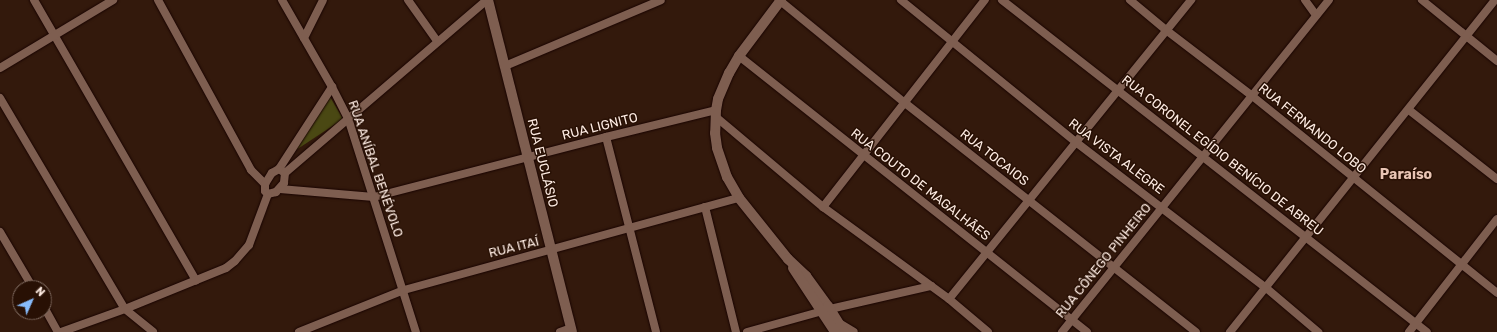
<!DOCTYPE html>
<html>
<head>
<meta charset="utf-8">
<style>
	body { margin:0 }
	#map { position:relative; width:1497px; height:332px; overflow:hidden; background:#33190c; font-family:Rubik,sans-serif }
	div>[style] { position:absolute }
	.green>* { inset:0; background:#4a4813 }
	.roads { filter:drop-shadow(0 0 1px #190400) drop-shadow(0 0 1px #190400) }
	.minor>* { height:8px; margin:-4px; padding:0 4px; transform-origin:4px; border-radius:4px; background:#7e5e50 }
	.tertiary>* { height:10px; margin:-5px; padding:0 5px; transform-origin:5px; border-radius:5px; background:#7e5e50 }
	span { translate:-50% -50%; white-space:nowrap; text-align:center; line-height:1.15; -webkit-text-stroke:3px #281004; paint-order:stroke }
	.street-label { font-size:13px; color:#fdebe2 }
	.neighbourhood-label { font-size:14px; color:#e8c4b4; font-weight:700 }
	.north { position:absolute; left:12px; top:280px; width:40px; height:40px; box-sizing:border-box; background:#281004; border:1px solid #7d685d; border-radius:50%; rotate:45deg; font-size:11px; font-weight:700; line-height:16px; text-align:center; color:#fdebe2 }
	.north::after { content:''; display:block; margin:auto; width:14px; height:18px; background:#87bbfb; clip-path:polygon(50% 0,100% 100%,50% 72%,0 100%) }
</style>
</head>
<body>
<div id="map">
	<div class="green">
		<i style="clip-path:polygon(329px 95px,343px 119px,296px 150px)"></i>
	</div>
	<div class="roads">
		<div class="minor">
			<i style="left:34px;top:0;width:324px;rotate:60deg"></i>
			<i style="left:158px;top:0;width:194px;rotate:61.3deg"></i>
			<i style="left:251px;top:170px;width:20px;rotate:45deg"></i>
			<i style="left:282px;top:0;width:100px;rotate:60.1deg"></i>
			<i style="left:332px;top:87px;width:35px;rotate:63deg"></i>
			<i style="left:348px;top:118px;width:225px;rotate:72.4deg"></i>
			<i style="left:408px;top:0;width:50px;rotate:54.7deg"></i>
			<i style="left:779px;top:0;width:163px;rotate:39.3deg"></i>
			<i style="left:905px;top:103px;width:370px;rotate:38.2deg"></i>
			<i style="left:901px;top:0;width:227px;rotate:39.1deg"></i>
			<i style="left:1077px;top:143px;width:237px;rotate:37.5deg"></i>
			<i style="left:1265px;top:287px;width:70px;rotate:40.3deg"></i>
			<i style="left:1002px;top:0;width:539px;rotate:38deg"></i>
			<i style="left:1130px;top:0;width:47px;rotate:39.8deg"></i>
			<i style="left:1166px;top:30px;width:107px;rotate:37.4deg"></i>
			<i style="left:1251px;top:95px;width:316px;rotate:38.8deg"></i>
			<i style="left:1305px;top:0;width:19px;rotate:54deg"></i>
			<i style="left:1422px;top:0;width:97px;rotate:39.1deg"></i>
			<i style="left:304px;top:38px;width:42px;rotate:-63.4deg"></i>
			<i style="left:739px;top:56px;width:444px;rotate:38.4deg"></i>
			<i style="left:505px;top:66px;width:169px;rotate:-22.9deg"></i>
			<i style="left:0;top:68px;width:132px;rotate:-31deg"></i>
			<i style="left:0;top:98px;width:245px;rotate:59.4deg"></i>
			<i style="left:125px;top:309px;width:36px;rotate:39deg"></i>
			<i style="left:1409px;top:110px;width:112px;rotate:38.1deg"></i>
			<i style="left:716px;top:117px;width:140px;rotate:40.1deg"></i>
			<i style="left:823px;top:207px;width:156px;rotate:36.1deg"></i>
			<i style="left:949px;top:299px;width:51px;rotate:40.2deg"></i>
			<i style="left:606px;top:137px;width:201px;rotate:75.6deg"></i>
			<i style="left:279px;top:169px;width:98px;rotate:-57.1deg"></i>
			<i style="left:279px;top:169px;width:7px;rotate:34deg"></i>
			<i style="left:285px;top:173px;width:10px;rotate:96deg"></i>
			<i style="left:284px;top:183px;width:12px;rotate:132deg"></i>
			<i style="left:276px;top:192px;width:8px;rotate:166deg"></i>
			<i style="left:268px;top:194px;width:4px;rotate:-135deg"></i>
			<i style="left:265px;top:191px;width:7px;rotate:-90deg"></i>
			<i style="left:265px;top:184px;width:13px;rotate:-58deg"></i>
			<i style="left:272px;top:173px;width:8px;rotate:-30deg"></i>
			<i style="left:285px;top:173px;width:266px;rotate:-40.6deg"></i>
			<i style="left:280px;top:189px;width:94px;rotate:4.9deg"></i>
			<i style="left:374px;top:197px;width:240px;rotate:-14.5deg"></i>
			<i style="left:606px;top:137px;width:113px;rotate:-13.8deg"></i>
			<i style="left:705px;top:207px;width:129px;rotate:76.1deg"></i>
			<i style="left:823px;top:207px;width:263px;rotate:-52deg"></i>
			<i style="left:0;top:232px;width:65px;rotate:59.5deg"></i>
			<i style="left:949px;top:299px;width:385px;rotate:-51deg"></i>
			<i style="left:44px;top:307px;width:29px;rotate:61deg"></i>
			<i style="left:839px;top:323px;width:17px;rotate:31deg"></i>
			<i style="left:61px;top:332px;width:68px;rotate:-19.8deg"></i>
			<i style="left:125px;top:309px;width:109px;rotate:-22.1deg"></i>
			<i style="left:226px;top:268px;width:11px;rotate:-38deg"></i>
			<i style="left:235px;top:261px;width:21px;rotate:-49deg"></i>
			<i style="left:249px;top:245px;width:54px;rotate:-69.6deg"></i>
			<i style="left:299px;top:332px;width:113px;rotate:-21.8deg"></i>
			<i style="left:404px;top:290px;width:347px;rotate:-15.4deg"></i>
			<i style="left:560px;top:332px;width:12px;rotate:-20deg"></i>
			<i style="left:747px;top:332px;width:86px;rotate:-15.5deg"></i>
			<i style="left:830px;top:309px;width:104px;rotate:-12.8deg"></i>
			<i style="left:1062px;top:332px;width:426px;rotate:-51.2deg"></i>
			<i style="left:1230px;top:332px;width:425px;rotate:-51.4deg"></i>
			<i style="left:1409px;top:332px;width:143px;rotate:-52.1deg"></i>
		</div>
		<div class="tertiary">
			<i style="left:488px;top:0;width:342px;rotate:75.8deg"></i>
			<i style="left:781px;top:0;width:70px;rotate:126.9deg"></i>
			<i style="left:739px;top:56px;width:20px;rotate:120deg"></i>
			<i style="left:729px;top:73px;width:28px;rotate:113deg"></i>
			<i style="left:718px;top:99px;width:11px;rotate:100deg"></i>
			<i style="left:716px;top:110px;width:23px;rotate:92deg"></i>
			<i style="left:715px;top:133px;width:15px;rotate:82deg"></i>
			<i style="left:717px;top:148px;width:31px;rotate:71deg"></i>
			<i style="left:727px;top:177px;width:24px;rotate:60deg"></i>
			<i style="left:739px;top:198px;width:78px;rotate:51.2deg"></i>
			<i style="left:788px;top:259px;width:25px;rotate:43deg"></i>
			<i style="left:806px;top:276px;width:37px;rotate:54deg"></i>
			<i style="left:828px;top:306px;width:31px;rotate:58deg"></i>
			<i style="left:793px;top:268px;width:77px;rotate:56.7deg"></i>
		</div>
	</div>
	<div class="street-label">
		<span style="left:600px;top:127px;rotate:-14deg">RUA LIGNITO</span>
		<span style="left:1312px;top:129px;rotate:39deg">RUA FERNANDO LOBO</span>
		<span style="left:1222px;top:156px;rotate:38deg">RUA CORONEL EGÍDIO BENÍCIO DE ABREU</span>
		<span style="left:1116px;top:157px;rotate:37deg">RUA VISTA ALEGRE</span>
		<span style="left:994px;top:158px;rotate:38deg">RUA TOCAIOS</span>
		<span style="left:542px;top:163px;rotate:76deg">RUA EUCLÁSIO</span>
		<span style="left:375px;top:169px;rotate:71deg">RUA ANÍBAL BENÉVOLO</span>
		<span style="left:920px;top:185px;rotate:38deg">RUA COUTO DE MAGALHÃES</span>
		<span style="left:514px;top:248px;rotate:-14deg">RUA ITAÍ</span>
		<span style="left:1104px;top:261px;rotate:-51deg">RUA CÔNEGO PINHEIRO</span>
	</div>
	<div class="neighbourhood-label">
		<span style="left:1406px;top:175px">Paraíso</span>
	</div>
	<div class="north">N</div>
</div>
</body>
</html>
